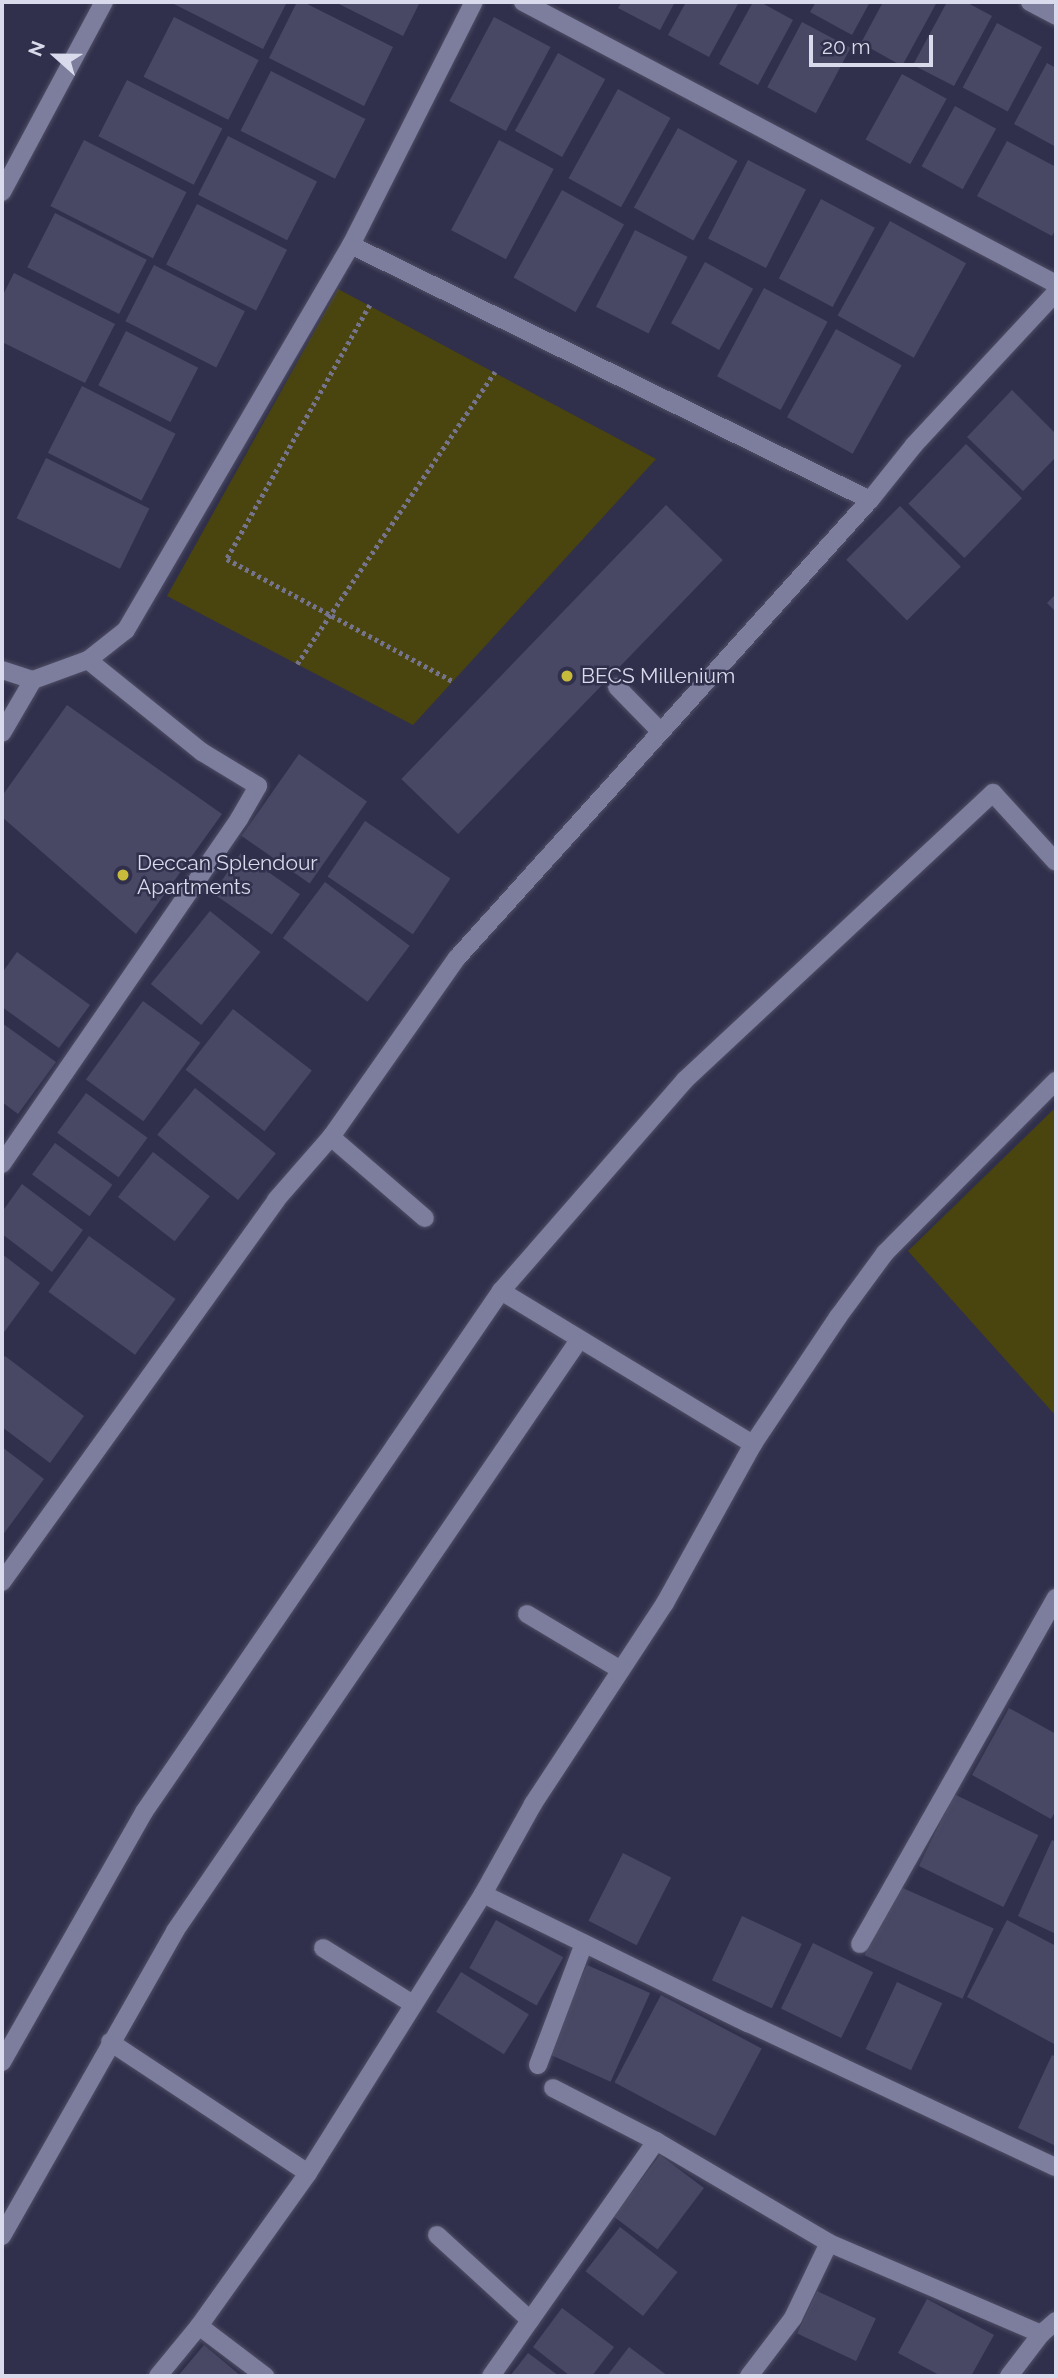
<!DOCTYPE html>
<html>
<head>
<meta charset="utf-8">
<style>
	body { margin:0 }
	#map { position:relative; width:1058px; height:2378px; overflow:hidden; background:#31304c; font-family:Raleway,sans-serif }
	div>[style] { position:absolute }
	.green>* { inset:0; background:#4a440f }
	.building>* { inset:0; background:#484865; transform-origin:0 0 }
	.path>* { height:4.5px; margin-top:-2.25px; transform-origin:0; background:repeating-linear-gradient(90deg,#75748c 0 3.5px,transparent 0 7px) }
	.roads { filter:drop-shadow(0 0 2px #4f4e65) drop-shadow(0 0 2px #4f4e65) }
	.service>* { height:18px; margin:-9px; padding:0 9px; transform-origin:9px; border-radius:9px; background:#7d7e9e }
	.minor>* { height:18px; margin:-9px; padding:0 9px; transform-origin:9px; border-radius:9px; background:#7d7e9e }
	.dots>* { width:19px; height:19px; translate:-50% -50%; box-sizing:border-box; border:4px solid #31304c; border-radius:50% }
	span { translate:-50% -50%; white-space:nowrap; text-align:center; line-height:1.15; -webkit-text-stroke:5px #31304c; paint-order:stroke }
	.poi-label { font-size:21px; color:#d9daec }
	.left { translate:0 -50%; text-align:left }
	.frame { position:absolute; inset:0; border:4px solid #d9daec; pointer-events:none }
	.north { position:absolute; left:21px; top:21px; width:70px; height:70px; -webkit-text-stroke:5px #31304c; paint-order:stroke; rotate:291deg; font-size:19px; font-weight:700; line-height:28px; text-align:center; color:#d9daec }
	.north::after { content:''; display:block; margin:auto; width:24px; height:32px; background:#d9daec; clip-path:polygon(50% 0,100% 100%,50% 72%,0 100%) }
	.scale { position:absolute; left:809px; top:35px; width:124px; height:32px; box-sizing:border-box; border:4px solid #d9daec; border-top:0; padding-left:9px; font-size:21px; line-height:24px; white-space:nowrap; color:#d9daec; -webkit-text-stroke:5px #31304c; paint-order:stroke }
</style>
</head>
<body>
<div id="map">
	<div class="green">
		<i style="clip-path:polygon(338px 289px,656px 459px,413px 725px,167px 596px)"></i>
		<i style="clip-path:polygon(1056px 1107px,1056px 1416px,908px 1251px)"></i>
	</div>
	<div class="building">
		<i style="clip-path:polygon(170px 2px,287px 2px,263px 49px)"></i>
		<i style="clip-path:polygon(297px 2px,303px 2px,393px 47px,364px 106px,269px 58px)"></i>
		<i style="clip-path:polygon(335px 2px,420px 2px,403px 36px)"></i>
		<i style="clip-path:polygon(622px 2px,675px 2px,660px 30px,618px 8px)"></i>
		<i style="clip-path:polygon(686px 2px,739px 2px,709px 57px,668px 35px)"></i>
		<i style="clip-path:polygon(753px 2px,760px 2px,793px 20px,758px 85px,719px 64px)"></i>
		<i style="clip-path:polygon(816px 2px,870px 2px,852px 35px,810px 12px)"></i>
		<i style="clip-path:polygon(883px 2px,937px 2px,902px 66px,861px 43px)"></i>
		<i style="clip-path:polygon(947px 2px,966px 2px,992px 16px,954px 86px,913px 65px)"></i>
		<i style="left:174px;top:17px;width:95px;height:67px;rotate:27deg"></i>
		<i style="left:494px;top:17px;width:64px;height:95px;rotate:28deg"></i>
		<i style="left:802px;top:22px;width:55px;height:74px;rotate:28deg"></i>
		<i style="left:997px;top:23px;width:51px;height:73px;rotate:28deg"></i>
		<i style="left:558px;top:53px;width:54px;height:89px;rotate:29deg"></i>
		<i style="clip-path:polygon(1047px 63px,1056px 68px,1056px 147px,1014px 124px)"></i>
		<i style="left:271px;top:71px;width:106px;height:67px;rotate:27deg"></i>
		<i style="left:902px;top:74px;width:51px;height:75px;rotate:29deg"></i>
		<i style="left:127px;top:80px;width:107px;height:63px;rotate:27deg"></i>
		<i style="left:618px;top:89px;width:60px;height:102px;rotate:29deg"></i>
		<i style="left:955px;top:106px;width:47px;height:69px;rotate:29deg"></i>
		<i style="left:678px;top:128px;width:68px;height:91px;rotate:29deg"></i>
		<i style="left:228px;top:136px;width:100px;height:66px;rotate:27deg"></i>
		<i style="left:84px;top:140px;width:115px;height:74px;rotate:27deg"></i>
		<i style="left:499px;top:140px;width:62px;height:102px;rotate:28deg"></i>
		<i style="clip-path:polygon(1007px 141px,1056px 167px,1056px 229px,1052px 236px,977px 196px)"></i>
		<i style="left:748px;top:160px;width:65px;height:88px;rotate:27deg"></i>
		<i style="left:562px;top:190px;width:71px;height:100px;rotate:29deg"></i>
		<i style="left:821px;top:199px;width:61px;height:90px;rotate:28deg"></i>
		<i style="left:197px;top:204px;width:101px;height:68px;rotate:27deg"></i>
		<i style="left:55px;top:213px;width:103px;height:61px;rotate:27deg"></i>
		<i style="left:890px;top:221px;width:87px;height:108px;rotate:29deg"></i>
		<i style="left:635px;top:230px;width:59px;height:86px;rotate:27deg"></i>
		<i style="left:705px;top:262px;width:55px;height:70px;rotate:29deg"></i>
		<i style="left:154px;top:265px;width:102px;height:63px;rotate:27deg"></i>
		<i style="clip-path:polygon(14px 273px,115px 324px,85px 383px,2px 342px,2px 297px)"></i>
		<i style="left:764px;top:288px;width:72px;height:100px;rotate:28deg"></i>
		<i style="left:836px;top:329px;width:75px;height:101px;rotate:29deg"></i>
		<i style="left:126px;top:331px;width:81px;height:61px;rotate:27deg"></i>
		<i style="left:82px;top:386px;width:105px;height:75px;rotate:27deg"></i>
		<i style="clip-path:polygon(1012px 390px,1056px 434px,1056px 457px,1023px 491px,967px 437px)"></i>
		<i style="left:966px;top:444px;width:78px;height:83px;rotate:44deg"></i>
		<i style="left:46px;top:458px;width:115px;height:67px;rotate:26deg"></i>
		<i style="left:666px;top:505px;width:79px;height:381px;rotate:44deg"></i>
		<i style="left:900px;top:506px;width:86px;height:76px;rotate:45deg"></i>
		<i style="clip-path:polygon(1056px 594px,1056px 612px,1047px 603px)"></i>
		<i style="clip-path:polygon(67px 705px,222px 814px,136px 934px,2px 817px,2px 796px)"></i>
		<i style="left:299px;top:754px;width:83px;height:100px;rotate:35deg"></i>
		<i style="left:365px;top:821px;width:103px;height:67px;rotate:34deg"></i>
		<i style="left:241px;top:853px;width:72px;height:49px;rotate:35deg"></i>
		<i style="left:325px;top:882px;width:106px;height:70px;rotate:37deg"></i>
		<i style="left:210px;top:911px;width:65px;height:94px;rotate:39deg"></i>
		<i style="clip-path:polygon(17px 952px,90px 1005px,59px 1048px,2px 1007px,2px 973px)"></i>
		<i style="left:143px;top:1001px;width:71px;height:97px;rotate:36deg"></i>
		<i style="left:233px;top:1009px;width:100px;height:77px;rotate:38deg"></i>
		<i style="clip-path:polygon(2px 1023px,56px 1062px,18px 1114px,2px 1102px)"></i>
		<i style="left:195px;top:1088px;width:104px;height:60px;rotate:39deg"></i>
		<i style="left:86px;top:1093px;width:76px;height:49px;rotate:36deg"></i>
		<i style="left:55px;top:1143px;width:71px;height:39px;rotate:36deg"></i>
		<i style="left:153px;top:1152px;width:72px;height:57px;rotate:38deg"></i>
		<i style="clip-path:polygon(22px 1184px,83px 1230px,52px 1272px,2px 1234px,2px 1212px)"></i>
		<i style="left:89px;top:1236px;width:107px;height:69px;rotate:36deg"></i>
		<i style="clip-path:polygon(2px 1254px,40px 1283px,2px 1335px)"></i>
		<i style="clip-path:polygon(5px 1356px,84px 1416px,50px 1463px,2px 1427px,2px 1360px)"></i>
		<i style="clip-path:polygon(2px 1447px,44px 1479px,2px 1536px)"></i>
		<i style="clip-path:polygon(1009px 1708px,1056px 1734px,1056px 1810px,1051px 1819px,972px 1775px)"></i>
		<i style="left:954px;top:1794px;width:94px;height:80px;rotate:26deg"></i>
		<i style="clip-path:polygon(1052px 1840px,1056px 1842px,1056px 1934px,1018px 1916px)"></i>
		<i style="left:623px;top:1853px;width:54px;height:76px;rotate:27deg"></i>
		<i style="left:896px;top:1885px;width:107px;height:77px;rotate:24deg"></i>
		<i style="left:742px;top:1916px;width:66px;height:71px;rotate:25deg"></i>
		<i style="left:496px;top:1920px;width:77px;height:55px;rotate:29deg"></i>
		<i style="clip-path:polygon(1007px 1920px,1056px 1946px,1056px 2045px,967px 1997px)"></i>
		<i style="left:813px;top:1943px;width:67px;height:73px;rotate:26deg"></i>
		<i style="left:587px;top:1965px;width:69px;height:97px;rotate:24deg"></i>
		<i style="left:461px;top:1972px;width:80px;height:47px;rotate:32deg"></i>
		<i style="left:897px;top:1982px;width:50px;height:74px;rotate:25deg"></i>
		<i style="left:661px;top:1995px;width:114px;height:99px;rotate:28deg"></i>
		<i style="clip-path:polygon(1052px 2055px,1056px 2057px,1056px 2146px,1018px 2128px)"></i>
		<i style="left:660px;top:2155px;width:55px;height:77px;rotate:37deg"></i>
		<i style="left:620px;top:2227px;width:73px;height:56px;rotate:38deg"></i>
		<i style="left:817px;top:2291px;width:65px;height:47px;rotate:25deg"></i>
		<i style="clip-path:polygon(927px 2299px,994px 2335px,971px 2376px,941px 2376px,898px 2353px)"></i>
		<i style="clip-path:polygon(562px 2308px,614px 2347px,592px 2376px,570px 2376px,533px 2347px)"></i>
		<i style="clip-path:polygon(204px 2345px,241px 2376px,178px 2376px)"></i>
		<i style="clip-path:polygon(629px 2347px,668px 2376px,607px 2376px)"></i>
		<i style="clip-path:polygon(528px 2353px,559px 2376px,510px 2376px)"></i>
	</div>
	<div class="path">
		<i style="left:370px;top:305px;width:291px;rotate:119.4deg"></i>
		<i style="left:227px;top:559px;width:257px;rotate:28.4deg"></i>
		<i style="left:297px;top:664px;width:353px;rotate:-55.9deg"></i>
	</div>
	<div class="roads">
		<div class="service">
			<i style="left:617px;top:687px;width:62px;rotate:45.7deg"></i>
		</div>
		<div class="minor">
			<i style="left:523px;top:2px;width:603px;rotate:27.88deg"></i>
			<i style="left:1030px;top:2px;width:30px;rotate:28deg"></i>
			<i style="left:2px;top:192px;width:216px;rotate:-61.8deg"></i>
			<i style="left:351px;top:245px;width:578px;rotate:26.17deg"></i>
			<i style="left:2px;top:670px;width:33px;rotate:18deg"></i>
			<i style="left:33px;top:680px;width:61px;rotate:120.3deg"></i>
			<i style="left:33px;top:680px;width:59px;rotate:-20deg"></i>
			<i style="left:88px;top:660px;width:48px;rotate:-38.3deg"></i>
			<i style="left:126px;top:630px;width:446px;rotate:-59.7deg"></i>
			<i style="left:351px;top:245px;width:272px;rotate:-63.2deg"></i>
			<i style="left:331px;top:1137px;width:124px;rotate:40.8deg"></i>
			<i style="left:2px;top:1164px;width:419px;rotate:-55.5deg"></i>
			<i style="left:239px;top:819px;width:38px;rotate:-60deg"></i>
			<i style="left:258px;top:786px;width:66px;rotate:-148.7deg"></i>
			<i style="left:202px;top:752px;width:146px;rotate:-141.1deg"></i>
			<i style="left:501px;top:1291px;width:295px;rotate:31.3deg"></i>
			<i style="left:2px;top:1582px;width:470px;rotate:-54.3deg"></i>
			<i style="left:276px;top:1200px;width:84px;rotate:-48.9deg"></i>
			<i style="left:331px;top:1137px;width:219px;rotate:-54.9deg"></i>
			<i style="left:457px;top:958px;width:617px;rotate:-47.96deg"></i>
			<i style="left:870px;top:500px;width:70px;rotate:-51.3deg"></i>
			<i style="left:914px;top:445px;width:209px;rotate:-47.1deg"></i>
			<i style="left:527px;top:1614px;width:109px;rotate:30.8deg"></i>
			<i style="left:483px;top:1894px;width:295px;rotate:26deg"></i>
			<i style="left:748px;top:2023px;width:340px;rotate:25.1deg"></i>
			<i style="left:860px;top:1944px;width:398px;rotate:-60.5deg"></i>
			<i style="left:323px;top:1948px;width:106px;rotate:31.9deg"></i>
			<i style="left:110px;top:2042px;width:237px;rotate:33.5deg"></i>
			<i style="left:2px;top:2062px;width:288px;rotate:-60.4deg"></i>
			<i style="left:144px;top:1812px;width:632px;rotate:-55.58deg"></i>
			<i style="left:501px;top:1291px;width:280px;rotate:-48.9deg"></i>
			<i style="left:685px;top:1080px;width:421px;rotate:-43deg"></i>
			<i style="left:993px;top:793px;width:93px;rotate:47.6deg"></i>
			<i style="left:538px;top:2065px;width:130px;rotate:-69.3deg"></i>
			<i style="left:553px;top:2088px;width:116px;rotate:27.2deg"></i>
			<i style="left:437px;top:2235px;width:126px;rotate:42.4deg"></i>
			<i style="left:2px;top:2236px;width:351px;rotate:-60.4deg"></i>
			<i style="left:175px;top:1931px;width:716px;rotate:-55.64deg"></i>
			<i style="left:199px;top:2326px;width:83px;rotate:37.1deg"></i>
			<i style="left:158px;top:2376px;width:65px;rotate:-50.6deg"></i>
			<i style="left:199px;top:2326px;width:188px;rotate:-54.5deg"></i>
			<i style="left:308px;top:2173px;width:329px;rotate:-57.9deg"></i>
			<i style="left:483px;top:1894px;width:103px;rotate:-60.9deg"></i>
			<i style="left:533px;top:1804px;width:240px;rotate:-56.7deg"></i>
			<i style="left:665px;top:1603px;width:182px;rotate:-61deg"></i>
			<i style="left:753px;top:1444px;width:153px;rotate:-56.2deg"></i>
			<i style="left:838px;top:1317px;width:79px;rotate:-53.7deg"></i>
			<i style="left:885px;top:1253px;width:243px;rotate:-45.2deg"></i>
			<i style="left:491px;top:2376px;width:287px;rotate:-54.9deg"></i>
			<i style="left:656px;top:2141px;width:201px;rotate:30.5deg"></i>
			<i style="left:829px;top:2243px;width:231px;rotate:23.2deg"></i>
			<i style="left:749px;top:2376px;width:73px;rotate:-52.8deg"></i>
			<i style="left:793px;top:2318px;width:83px;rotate:-64.4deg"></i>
			<i style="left:1009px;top:2376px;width:53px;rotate:-52.7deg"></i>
			<i style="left:1041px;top:2334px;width:20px;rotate:-41deg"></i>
		</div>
	</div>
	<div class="dots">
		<i style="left:567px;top:676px;background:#c8bb3b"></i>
		<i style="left:123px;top:875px;background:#c8bb3b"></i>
	</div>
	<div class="poi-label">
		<span class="left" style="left:581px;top:676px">BECS Millenium</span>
		<span class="left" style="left:137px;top:875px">Deccan Splendour<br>Apartments</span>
	</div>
	<div class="frame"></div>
	<div class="north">N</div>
	<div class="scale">20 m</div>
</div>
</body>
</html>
